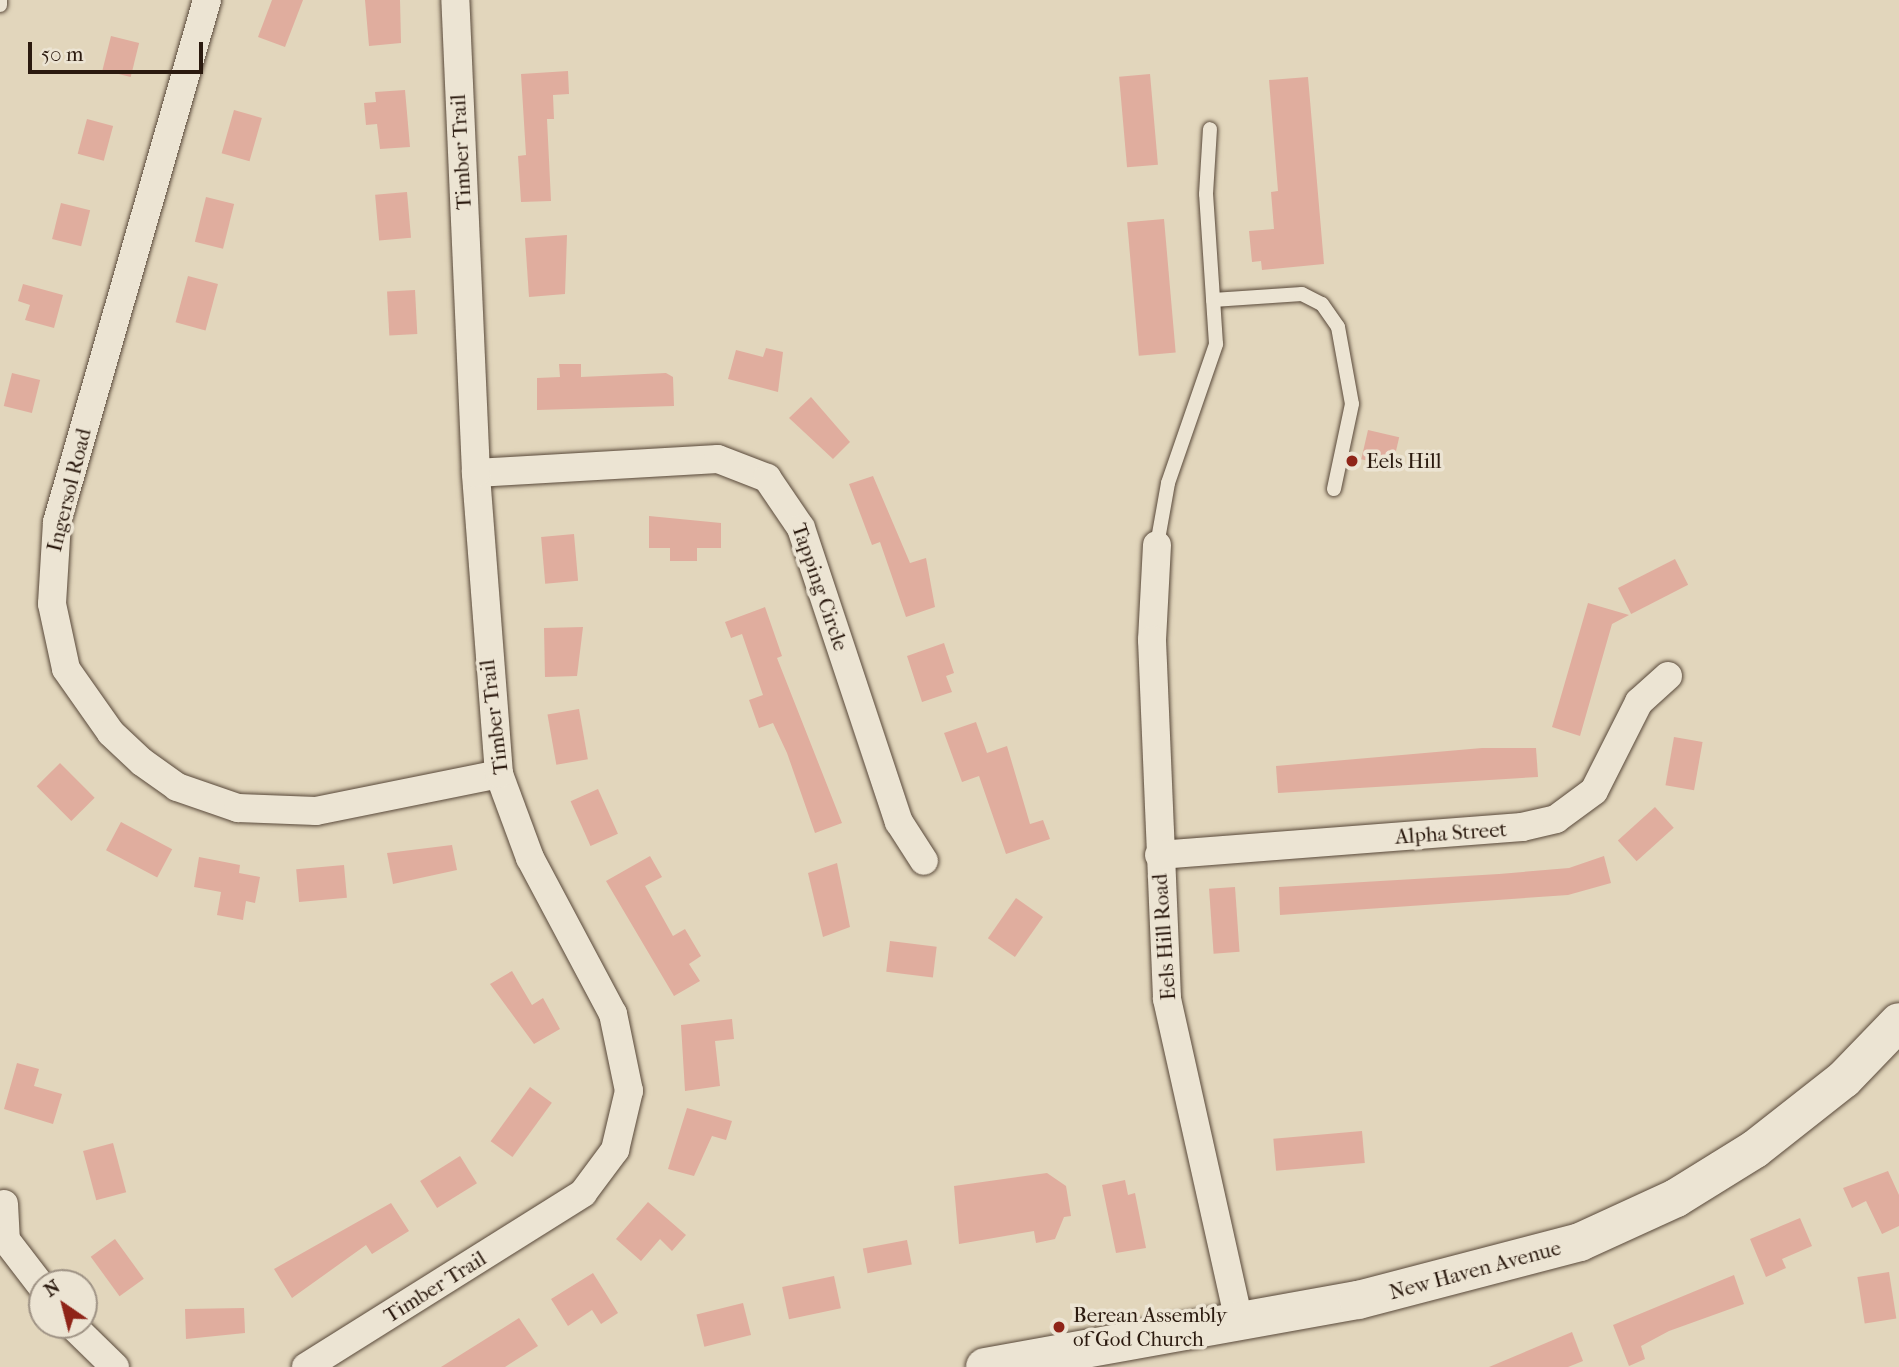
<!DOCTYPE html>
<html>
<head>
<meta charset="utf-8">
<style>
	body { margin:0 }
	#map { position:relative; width:1899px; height:1367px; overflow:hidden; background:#e2d6bc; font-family:"IM FELL French Canon",serif }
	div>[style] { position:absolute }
	.building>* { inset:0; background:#e0ad9e; transform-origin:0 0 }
	.roads { filter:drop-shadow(0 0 2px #59493a) drop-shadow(0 0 2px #59493a) }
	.service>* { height:14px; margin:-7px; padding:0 7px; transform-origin:7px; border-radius:7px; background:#ece4d3 }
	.minor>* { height:28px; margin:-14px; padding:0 14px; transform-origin:14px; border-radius:14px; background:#ece4d3 }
	.secondary>* { height:38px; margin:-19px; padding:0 19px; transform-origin:19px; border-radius:19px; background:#ece4d3 }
	.dots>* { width:19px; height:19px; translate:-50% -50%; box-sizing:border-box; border:4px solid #ece4d3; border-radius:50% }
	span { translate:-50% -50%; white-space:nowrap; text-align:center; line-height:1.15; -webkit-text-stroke:7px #ece4d3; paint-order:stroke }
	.street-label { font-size:21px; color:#2b1a0f }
	.poi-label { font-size:21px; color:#2b1a0f }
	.left { translate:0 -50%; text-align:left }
	.north { position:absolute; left:28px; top:1269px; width:70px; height:70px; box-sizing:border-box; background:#ece4d3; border:2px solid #9f9385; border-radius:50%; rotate:325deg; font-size:19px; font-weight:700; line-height:28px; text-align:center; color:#2b1a0f }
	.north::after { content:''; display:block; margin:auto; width:24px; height:32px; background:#8f2418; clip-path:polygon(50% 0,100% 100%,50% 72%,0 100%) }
	.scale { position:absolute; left:28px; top:42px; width:175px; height:32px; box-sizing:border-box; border:4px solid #2b1a0f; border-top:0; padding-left:9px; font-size:21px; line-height:24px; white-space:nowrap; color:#2b1a0f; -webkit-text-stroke:5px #ece4d3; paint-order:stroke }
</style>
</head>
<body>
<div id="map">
	<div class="building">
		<i style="clip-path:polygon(272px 0,303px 0,285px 47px,258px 37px)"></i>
		<i style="clip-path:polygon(365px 0,400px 0,401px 43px,369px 46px)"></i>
		<i style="left:111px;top:36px;width:29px;height:35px;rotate:14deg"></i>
		<i style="clip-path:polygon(568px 71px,569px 94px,553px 95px,554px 119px,547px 119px,551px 201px,521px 202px,518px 156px,526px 155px,521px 74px)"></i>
		<i style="left:1150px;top:74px;width:91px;height:31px;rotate:85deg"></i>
		<i style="clip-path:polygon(1308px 77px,1324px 264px,1262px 270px,1261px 261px,1252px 262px,1249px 231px,1274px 229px,1271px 192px,1278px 191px,1269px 80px)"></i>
		<i style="clip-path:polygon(405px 90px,410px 147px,380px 149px,377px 124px,366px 125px,364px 103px,376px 102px,375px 92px)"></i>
		<i style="left:234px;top:110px;width:29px;height:45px;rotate:16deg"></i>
		<i style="left:87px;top:119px;width:27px;height:36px;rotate:15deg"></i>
		<i style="left:407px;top:192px;width:46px;height:32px;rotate:85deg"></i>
		<i style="left:206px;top:197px;width:29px;height:46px;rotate:14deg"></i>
		<i style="left:61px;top:203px;width:30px;height:37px;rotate:14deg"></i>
		<i style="left:1164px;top:219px;width:134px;height:37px;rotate:85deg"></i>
		<i style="clip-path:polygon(567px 235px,565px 294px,529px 297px,525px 238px)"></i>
		<i style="left:188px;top:276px;width:31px;height:48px;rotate:15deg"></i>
		<i style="clip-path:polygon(23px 284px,63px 295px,54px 328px,25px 320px,30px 305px,18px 301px)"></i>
		<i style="left:415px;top:290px;width:44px;height:28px;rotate:87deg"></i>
		<i style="clip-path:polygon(766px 348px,783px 352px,778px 392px,728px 379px,736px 350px,763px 357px)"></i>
		<i style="clip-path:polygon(559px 364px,581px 364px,581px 377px,666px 373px,673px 377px,674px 406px,537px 410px,537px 378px,560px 377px)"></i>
		<i style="left:12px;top:373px;width:29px;height:34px;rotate:14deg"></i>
		<i style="clip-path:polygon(811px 397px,850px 442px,833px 459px,789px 418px)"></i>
		<i style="left:1368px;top:430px;width:32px;height:30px;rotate:13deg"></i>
		<i style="clip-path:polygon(873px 476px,910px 563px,926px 558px,935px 607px,906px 617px,880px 542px,872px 545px,849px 484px)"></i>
		<i style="clip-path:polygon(649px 516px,721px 523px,721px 548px,697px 548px,697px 561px,670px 561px,670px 548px,649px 548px)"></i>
		<i style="left:574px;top:534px;width:47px;height:33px;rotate:85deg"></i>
		<i style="left:1675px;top:559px;width:29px;height:64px;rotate:63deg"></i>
		<i style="clip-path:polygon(1588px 603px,1629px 615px,1612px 624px,1580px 736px,1552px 727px)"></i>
		<i style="clip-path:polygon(765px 607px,782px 656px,777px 658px,842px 823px,815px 833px,787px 753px,773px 723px,759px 728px,749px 700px,763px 695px,742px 634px,731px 638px,725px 622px)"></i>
		<i style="clip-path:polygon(583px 627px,577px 676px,545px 677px,544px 628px)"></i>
		<i style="clip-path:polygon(944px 643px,954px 673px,946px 676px,952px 692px,922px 702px,907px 656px)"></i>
		<i style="left:579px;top:709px;width:51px;height:32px;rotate:80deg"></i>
		<i style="clip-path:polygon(976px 722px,987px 753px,1007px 746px,1030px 824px,1043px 820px,1050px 839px,1006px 854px,979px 776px,962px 782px,944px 733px)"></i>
		<i style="left:1674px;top:737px;width:29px;height:49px;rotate:10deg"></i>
		<i style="clip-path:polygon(1482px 748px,1536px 748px,1538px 777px,1278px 793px,1276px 766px)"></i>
		<i style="left:60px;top:763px;width:49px;height:33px;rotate:45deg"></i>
		<i style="left:598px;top:789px;width:49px;height:30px;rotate:66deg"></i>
		<i style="left:1655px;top:807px;width:28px;height:50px;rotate:48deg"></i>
		<i style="left:121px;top:822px;width:58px;height:32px;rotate:28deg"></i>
		<i style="clip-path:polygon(452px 845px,457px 870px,393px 884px,387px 853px)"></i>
		<i style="clip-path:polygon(650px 856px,662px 877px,645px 886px,673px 936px,685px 929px,701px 956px,689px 964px,700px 981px,674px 996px,606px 881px)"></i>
		<i style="clip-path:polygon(1604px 856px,1611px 883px,1568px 895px,1280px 915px,1279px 887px,1499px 874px,1569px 868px)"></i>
		<i style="clip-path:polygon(199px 857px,240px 865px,239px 873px,260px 877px,255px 903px,246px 901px,243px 920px,217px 915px,221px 892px,194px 887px)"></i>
		<i style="clip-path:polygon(837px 863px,850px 927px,823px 937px,808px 873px)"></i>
		<i style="left:344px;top:865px;width:33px;height:48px;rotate:85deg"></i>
		<i style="left:1235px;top:887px;width:65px;height:26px;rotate:86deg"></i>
		<i style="left:1016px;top:898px;width:33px;height:49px;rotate:35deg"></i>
		<i style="left:890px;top:941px;width:47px;height:31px;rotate:7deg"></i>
		<i style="clip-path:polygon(512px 971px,532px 1005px,543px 998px,560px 1029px,534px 1044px,490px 984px)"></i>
		<i style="clip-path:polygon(732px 1019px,734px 1039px,715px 1041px,720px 1086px,685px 1091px,681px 1025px)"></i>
		<i style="clip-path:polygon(17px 1063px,39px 1069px,34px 1086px,62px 1094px,53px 1124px,4px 1109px)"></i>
		<i style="left:530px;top:1087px;width:27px;height:67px;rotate:36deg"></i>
		<i style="clip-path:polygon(687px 1108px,732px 1121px,726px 1140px,712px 1136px,694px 1176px,668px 1169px)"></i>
		<i style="left:1362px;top:1131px;width:32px;height:89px;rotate:85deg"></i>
		<i style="left:113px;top:1143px;width:51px;height:31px;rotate:75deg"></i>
		<i style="left:460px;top:1156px;width:32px;height:47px;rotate:58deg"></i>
		<i style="clip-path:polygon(1888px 1171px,1899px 1195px,1899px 1226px,1882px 1234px,1866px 1201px,1852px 1208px,1843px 1188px)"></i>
		<i style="clip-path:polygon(1047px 1173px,1066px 1186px,1071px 1216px,1064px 1217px,1055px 1239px,1036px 1243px,1034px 1231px,959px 1244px,954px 1186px)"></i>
		<i style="clip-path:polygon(1125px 1180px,1128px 1195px,1135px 1193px,1146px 1248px,1116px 1253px,1102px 1185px)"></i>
		<i style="clip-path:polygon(648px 1202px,686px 1235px,672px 1251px,660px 1239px,641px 1261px,616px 1239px)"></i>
		<i style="clip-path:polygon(391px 1203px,409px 1231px,372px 1254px,366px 1245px,292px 1298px,274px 1269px)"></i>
		<i style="clip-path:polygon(1800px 1218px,1812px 1246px,1782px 1259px,1786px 1268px,1766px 1277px,1750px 1239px)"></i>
		<i style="left:115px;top:1239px;width:49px;height:30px;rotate:54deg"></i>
		<i style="left:907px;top:1240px;width:25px;height:45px;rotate:79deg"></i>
		<i style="left:1889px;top:1272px;width:47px;height:32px;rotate:81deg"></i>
		<i style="clip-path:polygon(593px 1273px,618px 1313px,601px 1324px,592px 1310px,568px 1326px,551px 1299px)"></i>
		<i style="clip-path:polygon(1734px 1275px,1744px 1304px,1669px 1331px,1641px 1346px,1645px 1359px,1629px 1366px,1613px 1325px)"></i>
		<i style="left:834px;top:1276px;width:33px;height:53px;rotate:78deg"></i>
		<i style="left:743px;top:1303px;width:33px;height:48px;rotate:76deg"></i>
		<i style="clip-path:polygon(244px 1308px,245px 1333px,186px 1339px,185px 1309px)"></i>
		<i style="clip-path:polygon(519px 1318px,538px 1346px,505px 1367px,441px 1367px)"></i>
		<i style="clip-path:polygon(1572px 1332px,1583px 1361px,1568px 1367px,1489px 1367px)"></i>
	</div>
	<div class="roads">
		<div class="service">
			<i style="left:0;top:5px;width:5px;rotate:-90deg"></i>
			<i style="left:1213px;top:300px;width:89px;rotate:-3.9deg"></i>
			<i style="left:1302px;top:294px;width:22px;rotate:27deg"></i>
			<i style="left:1322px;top:304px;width:28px;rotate:55deg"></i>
			<i style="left:1338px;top:327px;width:78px;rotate:79.7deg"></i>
			<i style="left:1352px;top:404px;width:87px;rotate:102deg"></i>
			<i style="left:1157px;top:545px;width:63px;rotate:-79.9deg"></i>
			<i style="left:1168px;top:483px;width:147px;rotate:-70.9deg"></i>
			<i style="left:1216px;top:344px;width:150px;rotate:-93.8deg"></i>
			<i style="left:1206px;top:194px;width:65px;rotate:-86.5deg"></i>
		</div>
		<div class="minor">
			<i style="left:207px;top:0;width:543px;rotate:106.03deg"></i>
			<i style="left:57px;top:522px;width:82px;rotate:93.5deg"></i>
			<i style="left:52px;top:604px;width:66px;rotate:77.8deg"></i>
			<i style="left:66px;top:669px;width:78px;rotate:54.9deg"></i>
			<i style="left:111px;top:733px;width:42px;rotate:43.1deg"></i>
			<i style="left:142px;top:762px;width:43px;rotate:35.5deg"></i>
			<i style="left:177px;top:787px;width:65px;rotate:19deg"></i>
			<i style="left:238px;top:808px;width:78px;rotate:2.2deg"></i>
			<i style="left:316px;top:811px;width:187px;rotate:-11.4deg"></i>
			<i style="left:476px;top:473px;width:242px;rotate:-3.3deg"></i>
			<i style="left:718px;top:459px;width:53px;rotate:21.2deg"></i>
			<i style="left:767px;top:478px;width:60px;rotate:55.8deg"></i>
			<i style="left:801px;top:528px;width:310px;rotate:71.6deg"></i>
			<i style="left:899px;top:822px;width:46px;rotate:57.3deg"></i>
			<i style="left:1157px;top:545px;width:95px;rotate:93deg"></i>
			<i style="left:1152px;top:640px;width:359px;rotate:87.6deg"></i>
			<i style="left:1167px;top:999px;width:329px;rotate:77.4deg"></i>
			<i style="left:1159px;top:855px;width:364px;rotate:-4.4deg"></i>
			<i style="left:1522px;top:827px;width:35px;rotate:-13deg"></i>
			<i style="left:1556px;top:819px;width:47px;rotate:-36.4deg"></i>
			<i style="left:1594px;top:791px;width:100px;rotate:-63.2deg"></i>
			<i style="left:1639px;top:702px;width:39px;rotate:-42deg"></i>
			<i style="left:4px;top:1204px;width:36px;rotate:87deg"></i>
			<i style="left:6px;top:1240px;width:59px;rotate:52.5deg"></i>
			<i style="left:72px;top:1325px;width:60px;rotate:44.3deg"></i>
			<i style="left:306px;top:1367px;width:327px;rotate:-32.1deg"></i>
			<i style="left:583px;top:1193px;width:54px;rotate:-53.3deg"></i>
			<i style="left:615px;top:1150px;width:61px;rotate:-76.7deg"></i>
			<i style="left:629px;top:1091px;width:79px;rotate:-101.7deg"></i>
			<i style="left:613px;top:1014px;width:177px;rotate:-118deg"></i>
			<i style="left:530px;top:858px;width:90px;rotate:-110.3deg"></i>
			<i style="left:499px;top:774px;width:302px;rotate:-94.4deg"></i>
			<i style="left:476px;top:473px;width:473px;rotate:-92.5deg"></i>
		</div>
		<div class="secondary">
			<i style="left:985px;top:1367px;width:379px;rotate:-10.2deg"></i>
			<i style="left:1358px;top:1300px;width:229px;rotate:-14.6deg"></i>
			<i style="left:1580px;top:1242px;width:106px;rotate:-24.6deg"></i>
			<i style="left:1676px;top:1198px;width:93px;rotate:-31.8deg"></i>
			<i style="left:1755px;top:1149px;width:113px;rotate:-38.2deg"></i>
			<i style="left:1844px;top:1079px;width:79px;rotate:-46deg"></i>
		</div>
	</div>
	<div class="dots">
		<i style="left:1352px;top:461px;background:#8f2418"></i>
		<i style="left:1059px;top:1327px;background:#8f2418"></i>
	</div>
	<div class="street-label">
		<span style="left:461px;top:152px;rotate:-93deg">Timber Trail</span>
		<span style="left:69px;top:490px;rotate:-76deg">Ingersol Road</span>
		<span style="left:820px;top:587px;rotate:71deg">Tapping Circle</span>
		<span style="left:494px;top:717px;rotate:-97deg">Timber Trail</span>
		<span style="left:1451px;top:833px;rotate:-4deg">Alpha Street</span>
		<span style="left:1164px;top:937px;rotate:-94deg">Eels Hill Road</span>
		<span style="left:1475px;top:1270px;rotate:-15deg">New Haven Avenue</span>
		<span style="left:435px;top:1287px;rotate:-32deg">Timber Trail</span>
	</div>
	<div class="poi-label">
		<span class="left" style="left:1366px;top:461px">Eels Hill</span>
		<span class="left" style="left:1073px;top:1327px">Berean Assembly<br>of God Church</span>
	</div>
	<div class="north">N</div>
	<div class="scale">50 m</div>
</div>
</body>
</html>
